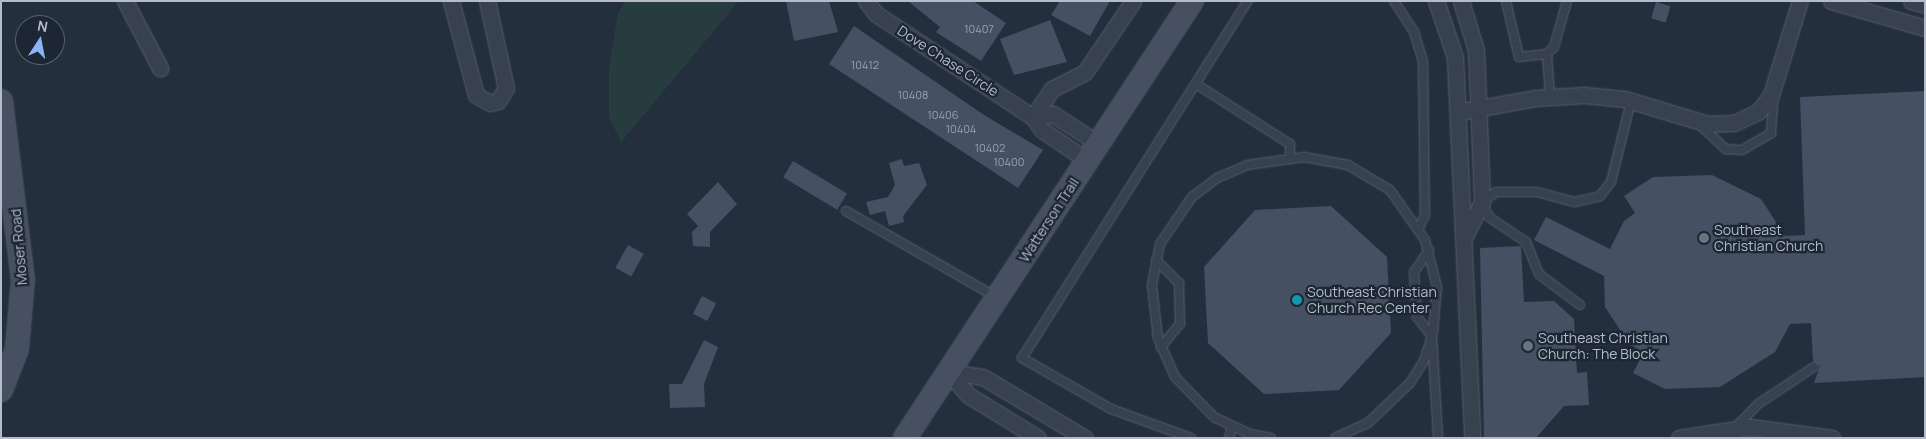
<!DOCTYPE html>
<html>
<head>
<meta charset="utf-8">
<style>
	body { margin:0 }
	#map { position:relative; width:1926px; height:439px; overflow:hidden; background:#242f3e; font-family:Manrope,sans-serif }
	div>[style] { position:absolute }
	.green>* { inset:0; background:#263c3f }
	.building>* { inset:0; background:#455162; transform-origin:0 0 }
	.roads { filter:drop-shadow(0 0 1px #565f6c) drop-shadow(0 0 1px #565f6c) }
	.lane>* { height:8px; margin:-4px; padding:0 4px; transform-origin:4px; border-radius:4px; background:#38414e }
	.street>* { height:15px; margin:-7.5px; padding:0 7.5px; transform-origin:7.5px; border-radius:7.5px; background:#38414e }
	.secondary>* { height:22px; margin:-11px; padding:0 11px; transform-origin:11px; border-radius:11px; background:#465061 }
	.dots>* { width:14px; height:14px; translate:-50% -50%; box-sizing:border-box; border:2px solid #1d2633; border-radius:50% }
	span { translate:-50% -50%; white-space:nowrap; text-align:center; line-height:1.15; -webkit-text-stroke:4.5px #1d2633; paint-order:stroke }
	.number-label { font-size:11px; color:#98a1af }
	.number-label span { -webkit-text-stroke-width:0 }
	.street-label { font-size:14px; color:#b4bcc9 }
	.poi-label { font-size:14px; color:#b4bcc9 }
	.left { translate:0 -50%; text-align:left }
	.frame { position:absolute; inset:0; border:2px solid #b4bcc9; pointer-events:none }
	.north { position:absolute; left:15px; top:15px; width:50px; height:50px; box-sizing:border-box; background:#1d2633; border:1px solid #59626f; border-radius:50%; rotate:11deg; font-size:14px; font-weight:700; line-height:20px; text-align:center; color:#b4bcc9 }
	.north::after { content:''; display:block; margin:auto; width:18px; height:22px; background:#8ab4f8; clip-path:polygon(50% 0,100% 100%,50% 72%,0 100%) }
</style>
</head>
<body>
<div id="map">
	<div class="green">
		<i style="clip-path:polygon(625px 1px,739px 1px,621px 142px,609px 117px,609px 66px,618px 13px)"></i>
	</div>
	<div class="building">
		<i style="clip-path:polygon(786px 1px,829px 1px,838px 32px,794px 41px)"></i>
		<i style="clip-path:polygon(908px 1px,973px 1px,1006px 23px,981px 61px,936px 32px,940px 27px)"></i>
		<i style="clip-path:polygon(1060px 1px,1110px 1px,1090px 36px,1051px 15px)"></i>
		<i style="left:1656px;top:2px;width:15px;height:17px;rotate:16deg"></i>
		<i style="clip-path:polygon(1050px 20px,1067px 62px,1014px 75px,1000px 39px)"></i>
		<i style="clip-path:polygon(854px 26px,984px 115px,1043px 150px,1018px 188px,829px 64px)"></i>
		<i style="clip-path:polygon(1925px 91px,1925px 377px,1814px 383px,1820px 366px,1813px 361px,1811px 323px,1790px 324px,1775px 352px,1720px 387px,1665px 389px,1633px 373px,1644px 352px,1630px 345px,1605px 307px,1604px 276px,1534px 240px,1546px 217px,1610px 249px,1624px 221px,1635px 213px,1624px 196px,1653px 177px,1712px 175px,1761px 199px,1785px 236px,1805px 235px,1800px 97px)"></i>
		<i style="clip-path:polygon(902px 159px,904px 166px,919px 163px,927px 185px,903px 216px,904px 222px,889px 226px,885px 211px,870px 215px,866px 202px,888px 197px,895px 185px,889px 163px)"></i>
		<i style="left:793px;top:161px;width:63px;height:19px;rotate:31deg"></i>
		<i style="clip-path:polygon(718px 182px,737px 204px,710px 232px,710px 247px,693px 246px,692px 232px,698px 226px,687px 214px)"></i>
		<i style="clip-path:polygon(1331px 206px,1387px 257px,1391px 333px,1339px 390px,1264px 394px,1208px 343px,1204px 267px,1255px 210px)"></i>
		<i style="left:628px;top:245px;width:18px;height:26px;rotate:29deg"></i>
		<i style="clip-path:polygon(1521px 246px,1524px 302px,1554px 301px,1574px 319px,1577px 373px,1587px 372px,1589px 405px,1564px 406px,1536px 438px,1484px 438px,1480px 248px)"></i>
		<i style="left:702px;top:296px;width:16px;height:20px;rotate:27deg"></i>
		<i style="clip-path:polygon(704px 340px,718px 347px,704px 384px,705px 407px,670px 408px,669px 384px,682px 384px)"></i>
	</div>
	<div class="roads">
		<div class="lane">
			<i style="left:1394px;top:1px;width:37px;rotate:57deg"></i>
			<i style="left:1414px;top:32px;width:30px;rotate:73deg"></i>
			<i style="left:1423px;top:61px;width:154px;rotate:89.3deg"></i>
			<i style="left:1425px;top:215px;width:14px;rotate:115deg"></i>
			<i style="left:1506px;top:1px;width:57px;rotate:76.9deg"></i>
			<i style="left:1519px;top:57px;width:28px;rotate:-6deg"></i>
			<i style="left:1547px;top:54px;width:42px;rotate:85.9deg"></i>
			<i style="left:1547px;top:54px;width:10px;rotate:-45deg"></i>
			<i style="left:1554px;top:47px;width:48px;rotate:-74.2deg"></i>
			<i style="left:1196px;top:84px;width:112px;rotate:32.6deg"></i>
			<i style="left:1290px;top:144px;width:14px;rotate:90deg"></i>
			<i style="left:1701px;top:126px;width:34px;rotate:43deg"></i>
			<i style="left:1726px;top:149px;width:16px;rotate:4deg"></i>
			<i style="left:1742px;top:150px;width:34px;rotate:-30deg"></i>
			<i style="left:1771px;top:133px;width:39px;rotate:-86deg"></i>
			<i style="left:846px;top:211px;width:173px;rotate:29.8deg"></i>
			<i style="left:1429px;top:250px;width:27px;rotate:124deg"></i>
			<i style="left:1414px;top:272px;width:45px;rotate:86.2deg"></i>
			<i style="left:1417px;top:317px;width:24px;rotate:52deg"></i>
			<i style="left:1432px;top:336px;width:102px;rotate:86.6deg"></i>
			<i style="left:1156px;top:260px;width:33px;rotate:45deg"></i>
			<i style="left:1179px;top:283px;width:41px;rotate:88.6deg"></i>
			<i style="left:1180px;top:324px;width:30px;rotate:130deg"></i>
			<i style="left:1580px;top:305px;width:51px;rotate:-142.9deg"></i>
			<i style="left:1539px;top:274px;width:35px;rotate:-112deg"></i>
			<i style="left:1526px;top:242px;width:45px;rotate:-146deg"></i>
			<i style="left:1489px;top:217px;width:17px;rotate:-115deg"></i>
			<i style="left:1482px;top:202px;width:17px;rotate:-36deg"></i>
			<i style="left:1496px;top:192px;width:41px"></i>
			<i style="left:1537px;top:192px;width:39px;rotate:15deg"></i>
			<i style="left:1575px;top:202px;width:26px;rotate:-13deg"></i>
			<i style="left:1600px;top:196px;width:18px;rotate:-52deg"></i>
			<i style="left:1611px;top:182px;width:83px;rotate:-76.1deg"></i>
			<i style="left:1735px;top:428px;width:33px;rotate:-46deg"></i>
			<i style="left:1758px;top:404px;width:67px;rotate:-33.5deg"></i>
			<i style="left:1191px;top:438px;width:85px;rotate:-160.1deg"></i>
			<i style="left:1111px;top:409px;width:103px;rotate:-150.2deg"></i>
			<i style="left:1022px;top:358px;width:423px;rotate:-57.7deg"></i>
			<i style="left:1229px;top:438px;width:11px;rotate:-75deg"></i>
			<i style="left:1271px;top:438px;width:21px;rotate:-169deg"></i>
			<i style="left:1250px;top:434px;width:38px;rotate:-155deg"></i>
			<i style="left:1215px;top:418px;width:57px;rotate:-134.3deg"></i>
			<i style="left:1175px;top:377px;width:43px;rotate:-113.6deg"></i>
			<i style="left:1158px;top:338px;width:53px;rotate:-96.5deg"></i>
			<i style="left:1152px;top:285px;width:42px;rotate:-79deg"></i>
			<i style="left:1160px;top:244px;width:57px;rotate:-55.8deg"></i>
			<i style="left:1192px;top:197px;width:31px;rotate:-37deg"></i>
			<i style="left:1217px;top:178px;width:33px;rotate:-23deg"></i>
			<i style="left:1247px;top:165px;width:58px;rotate:-8deg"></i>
			<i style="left:1304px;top:157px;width:45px;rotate:10.3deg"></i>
			<i style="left:1348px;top:165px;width:49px;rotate:30.8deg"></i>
			<i style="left:1390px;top:190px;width:61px;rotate:55deg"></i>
			<i style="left:1425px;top:240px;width:49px;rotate:75.7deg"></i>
			<i style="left:1437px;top:287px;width:45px;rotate:95.1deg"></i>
			<i style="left:1433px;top:332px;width:28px;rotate:107deg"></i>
			<i style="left:1425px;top:359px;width:28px;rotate:122deg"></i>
			<i style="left:1410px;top:383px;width:58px;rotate:136.4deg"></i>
			<i style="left:1368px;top:423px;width:36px;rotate:156deg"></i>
		</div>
		<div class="street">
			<i style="left:125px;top:1px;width:76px;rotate:62.4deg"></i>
			<i style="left:451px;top:1px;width:97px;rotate:75.1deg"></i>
			<i style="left:476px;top:95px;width:16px;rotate:30deg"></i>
			<i style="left:490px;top:103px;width:8px;rotate:-14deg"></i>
			<i style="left:498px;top:101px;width:15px;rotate:-58deg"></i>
			<i style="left:506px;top:88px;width:89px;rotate:-102.3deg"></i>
			<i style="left:866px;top:1px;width:16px;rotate:52deg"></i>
			<i style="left:876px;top:14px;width:188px;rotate:33.3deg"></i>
			<i style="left:1033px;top:117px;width:34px;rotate:-56deg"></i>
			<i style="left:1052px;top:89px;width:37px;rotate:-27deg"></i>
			<i style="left:1085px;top:72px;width:86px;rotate:-55.9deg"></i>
			<i style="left:1436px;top:1px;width:59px;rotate:71.3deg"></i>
			<i style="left:1455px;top:57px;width:381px;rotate:87.4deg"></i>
			<i style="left:1461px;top:1px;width:51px;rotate:73deg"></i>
			<i style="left:1476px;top:50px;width:152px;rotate:87.7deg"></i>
			<i style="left:1482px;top:202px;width:40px;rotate:116.6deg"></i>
			<i style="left:1831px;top:1px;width:98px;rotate:16deg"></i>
			<i style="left:1911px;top:1px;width:15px;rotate:16deg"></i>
			<i style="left:1458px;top:112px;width:78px;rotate:-10.3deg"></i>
			<i style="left:1535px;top:98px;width:49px;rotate:-3.5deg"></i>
			<i style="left:1584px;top:95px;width:41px;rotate:5.6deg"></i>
			<i style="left:1625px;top:99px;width:87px;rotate:16.8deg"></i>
			<i style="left:1708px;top:124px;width:26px;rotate:-2deg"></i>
			<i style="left:1734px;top:123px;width:26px;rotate:-25deg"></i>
			<i style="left:1758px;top:112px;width:21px;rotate:-53deg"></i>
			<i style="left:1771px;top:95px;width:98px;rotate:-72.9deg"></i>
			<i style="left:1088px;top:161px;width:55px;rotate:-146deg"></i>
			<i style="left:1042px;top:130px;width:16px;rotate:-125deg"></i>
			<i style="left:1033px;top:117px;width:20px;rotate:-9deg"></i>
			<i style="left:1053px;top:114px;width:55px;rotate:33.1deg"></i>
			<i style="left:948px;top:372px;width:35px;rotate:8deg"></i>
			<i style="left:983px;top:377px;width:119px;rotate:30.9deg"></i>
			<i style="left:948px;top:372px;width:30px;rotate:49deg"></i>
			<i style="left:968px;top:395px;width:82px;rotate:31.6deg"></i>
			<i style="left:1679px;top:438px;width:72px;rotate:-8.8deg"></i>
			<i style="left:1750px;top:427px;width:83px;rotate:7.6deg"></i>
		</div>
		<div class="secondary">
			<i style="left:1px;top:101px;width:179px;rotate:83deg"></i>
			<i style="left:23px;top:279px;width:70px;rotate:94.9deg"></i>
			<i style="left:17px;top:349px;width:44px;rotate:111.3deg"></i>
			<i style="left:905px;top:438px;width:523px;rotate:-56.71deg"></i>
		</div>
	</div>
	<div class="dots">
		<i style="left:1704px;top:238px;background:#6b7280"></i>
		<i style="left:1297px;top:300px;background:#0f9aa8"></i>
		<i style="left:1528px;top:346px;background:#6b7280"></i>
	</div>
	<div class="number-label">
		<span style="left:979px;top:29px">10407</span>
		<span style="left:865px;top:65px">10412</span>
		<span style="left:913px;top:95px">10408</span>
		<span style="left:943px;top:115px">10406</span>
		<span style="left:961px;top:129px">10404</span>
		<span style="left:990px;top:148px">10402</span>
		<span style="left:1009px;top:162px">10400</span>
	</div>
	<div class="street-label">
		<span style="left:948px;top:61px;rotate:33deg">Dove Chase Circle</span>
		<span style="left:1049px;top:220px;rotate:-57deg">Watterson Trail</span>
		<span style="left:19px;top:247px;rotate:-95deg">Moser Road</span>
	</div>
	<div class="poi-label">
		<span class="left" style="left:1714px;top:238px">Southeast<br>Christian Church</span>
		<span class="left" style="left:1307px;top:300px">Southeast Christian<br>Church Rec Center</span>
		<span class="left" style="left:1538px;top:346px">Southeast Christian<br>Church: The Block</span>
	</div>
	<div class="frame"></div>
	<div class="north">N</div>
</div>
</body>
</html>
